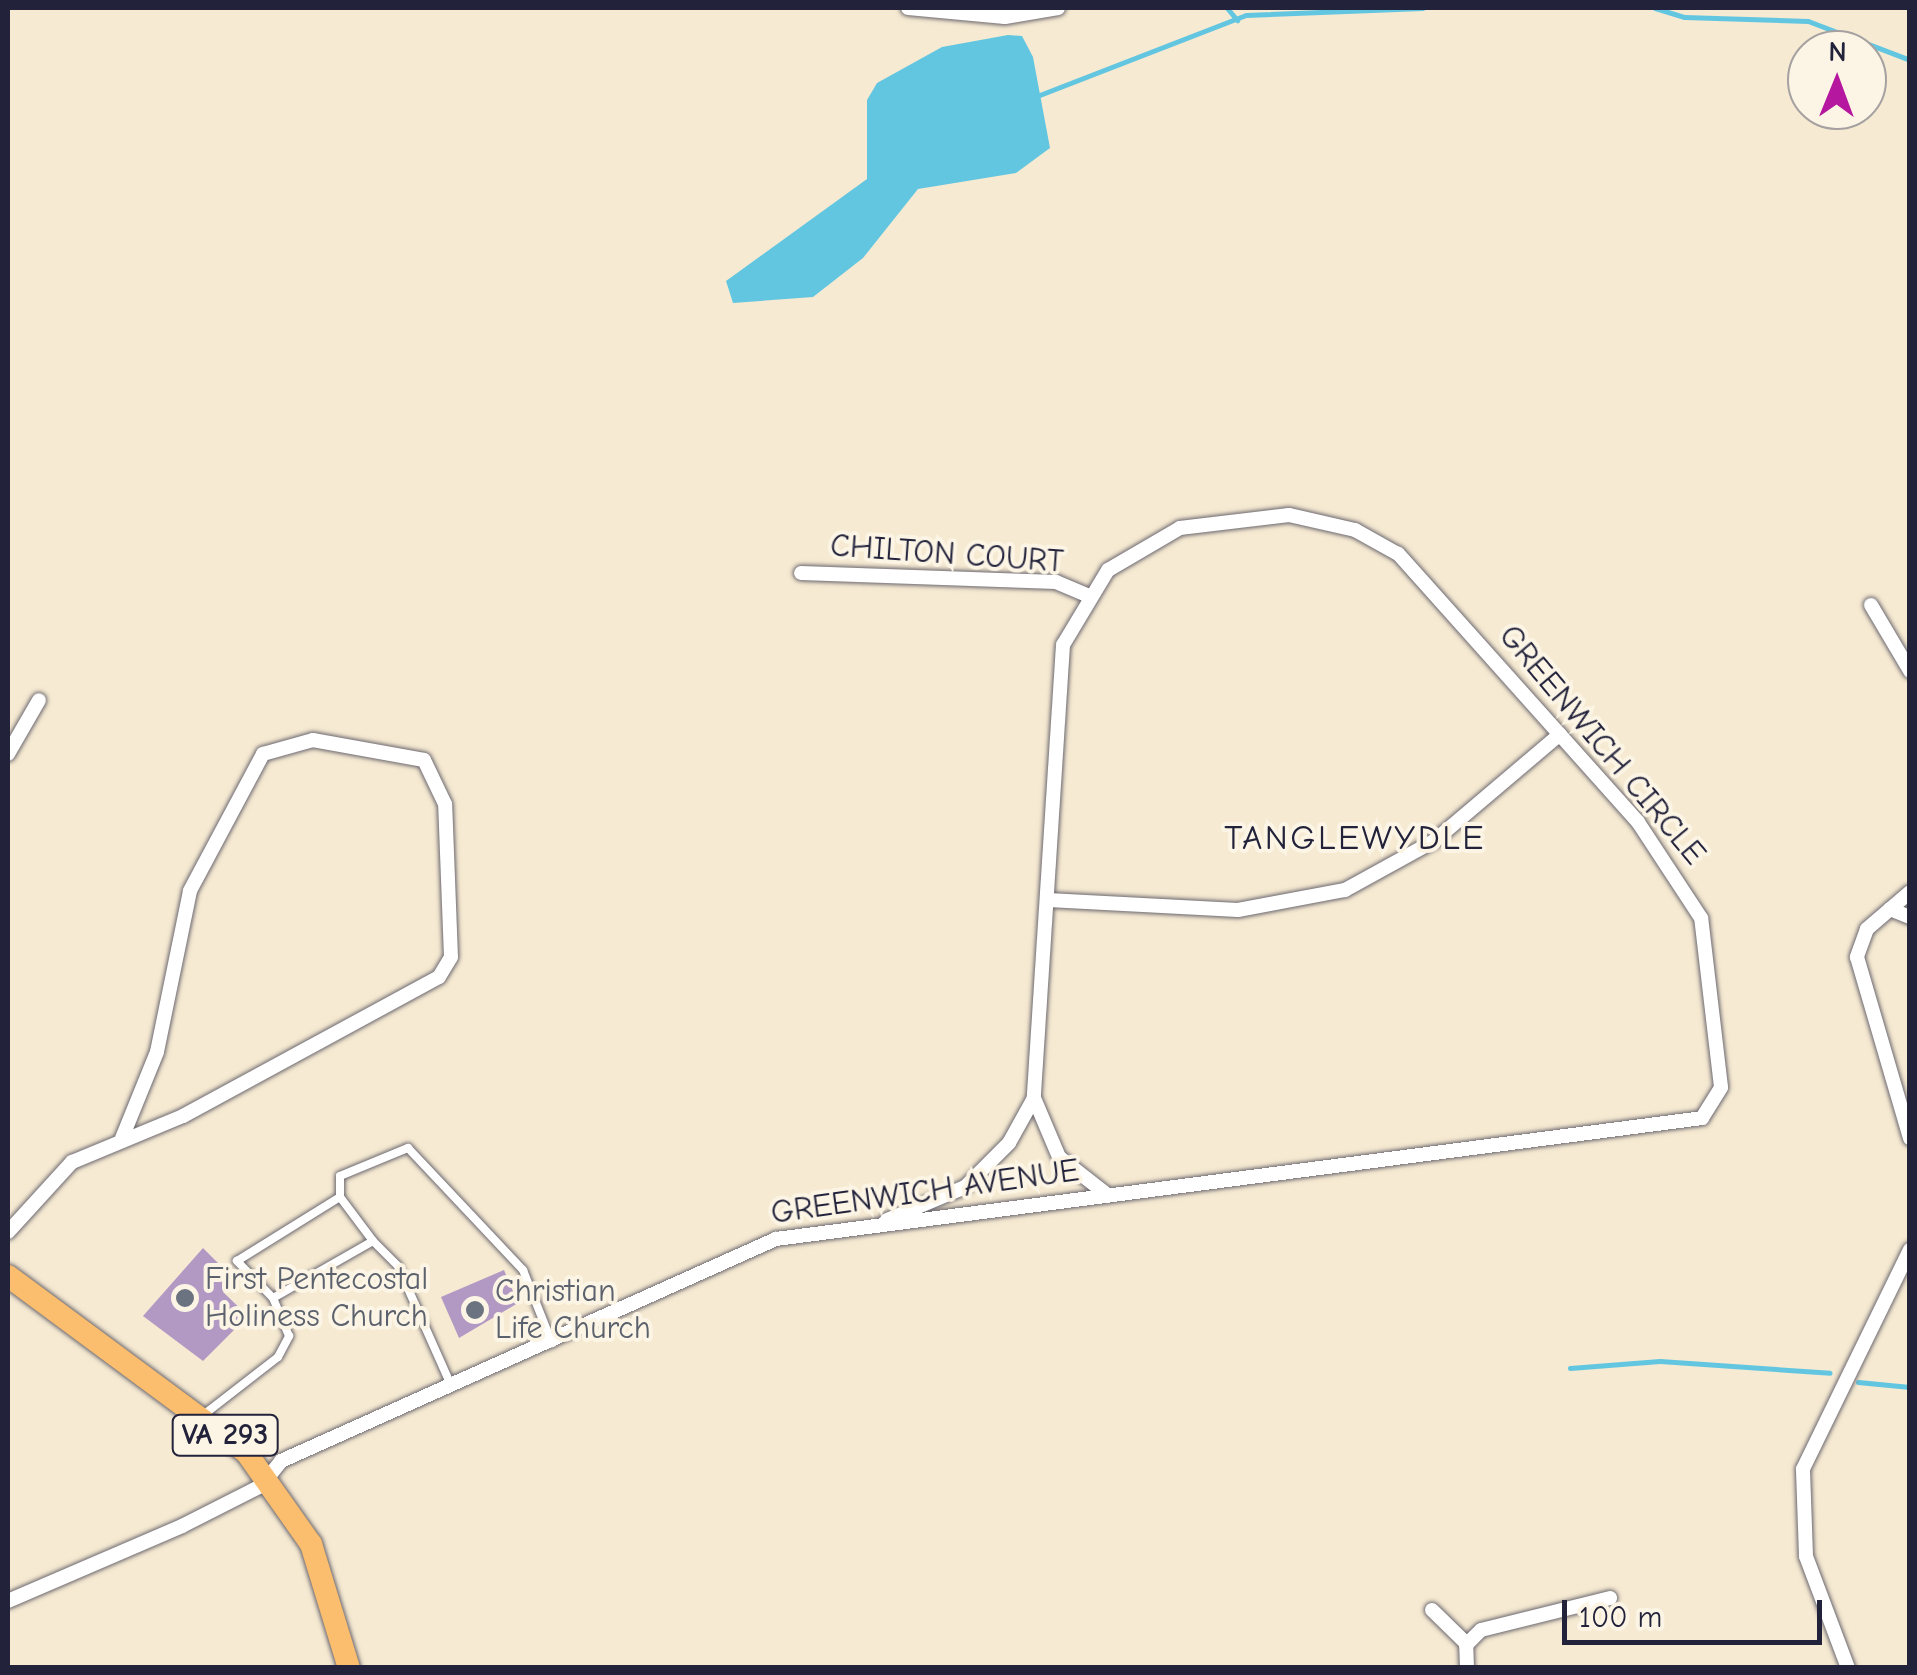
<!DOCTYPE html>
<html>
<head>
<meta charset="utf-8">
<style>
	body { margin:0 }
	#map { position:relative; width:1917px; height:1675px; overflow:hidden; background:#f6ead2; font-family:"Comic Neue",sans-serif }
	div>[style] { position:absolute }
	.water>* { inset:0; background:#63c6e1 }
	.stream>* { height:5px; margin:-2.5px; padding:0 2.5px; transform-origin:2.5px; border-radius:2.5px; background:#63c6e1 }
	.building>* { inset:0; background:#b299c3 }
	.roads { filter:drop-shadow(0 0 2px #6c6870) drop-shadow(0 0 2px #6c6870) }
	.lane>* { height:8px; margin:-4px; padding:0 4px; transform-origin:4px; border-radius:4px; background:#fff }
	.street>* { height:14px; margin:-7px; padding:0 7px; transform-origin:7px; border-radius:7px; background:#fff }
	.primary>* { height:22px; margin:-11px; padding:0 11px; transform-origin:11px; border-radius:11px; background:#fbbe6e }
	.dots>* { width:28px; height:28px; translate:-50% -50%; box-sizing:border-box; border:5px solid #fcf5e5; border-radius:50% }
	span { translate:-50% -50%; white-space:nowrap; text-align:center; line-height:1.15; -webkit-text-stroke:8px #fcf5e5; paint-order:stroke }
	.shield-label span { padding:2px 8px; background:#fcf5e5; border:2px solid; border-radius:8px; -webkit-text-stroke-width:0 }
	.shield-label { font-size:30px; color:#22223b; font-weight:700 }
	.street-label { font-size:32px; color:#22223b }
	.worship-label { font-size:32px; color:#5b616d }
	.left { translate:0 -50%; text-align:left }
	.neighbourhood-label { font-size:35px; color:#22223b; letter-spacing:2.5px }
	.frame { position:absolute; inset:0; border:10px solid #22223b; pointer-events:none }
	.north { position:absolute; left:1787px; top:30px; width:100px; height:100px; box-sizing:border-box; background:#fcf5e5; border:2px solid #a5a1a1; border-radius:50%; rotate:1deg; font-size:28px; font-weight:700; line-height:40px; text-align:center; color:#22223b }
	.north::after { content:''; display:block; margin:auto; width:35px; height:45px; background:#b5179e; clip-path:polygon(50% 0,100% 100%,50% 72%,0 100%) }
	.scale { position:absolute; left:1562px; top:1600px; width:260px; height:45px; box-sizing:border-box; border:5px solid #22223b; border-top:0; padding-left:12px; font-size:30px; line-height:35px; white-space:nowrap; color:#22223b; -webkit-text-stroke:8px #fcf5e5; paint-order:stroke }
</style>
</head>
<body>
<div id="map">
	<div class="water">
		<i style="clip-path:polygon(1008px 35px,1022px 36px,1033px 57px,1050px 148px,1016px 173px,918px 189px,863px 258px,813px 297px,733px 303px,726px 281px,867px 179px,867px 100px,877px 83px,942px 47px)"></i>
	</div>
	<div class="stream">
		<i style="left:1227px;top:8px;width:16px;rotate:50deg"></i>
		<i style="left:1655px;top:8px;width:30px;rotate:17deg"></i>
		<i style="left:1684px;top:17px;width:124px;rotate:1.8deg"></i>
		<i style="left:1808px;top:21px;width:109px;rotate:20.9deg"></i>
		<i style="left:1037px;top:96px;width:224px;rotate:-21.2deg"></i>
		<i style="left:1246px;top:15px;width:177px;rotate:-2.3deg"></i>
		<i style="left:1570px;top:1368px;width:90px;rotate:-4.4deg"></i>
		<i style="left:1660px;top:1361px;width:170px;rotate:4deg"></i>
		<i style="left:1858px;top:1382px;width:52px;rotate:5.5deg"></i>
	</div>
	<div class="building">
		<i style="clip-path:polygon(203px 1248px,235px 1280px,223px 1292px,248px 1316px,203px 1361px,143px 1316px)"></i>
		<i style="clip-path:polygon(504px 1270px,518px 1303px,459px 1338px,441px 1297px)"></i>
	</div>
	<div class="roads">
		<div class="lane">
			<i style="left:340px;top:1197px;width:21px;rotate:-90deg"></i>
			<i style="left:340px;top:1176px;width:74px;rotate:-22.4deg"></i>
			<i style="left:408px;top:1148px;width:168px;rotate:46.7deg"></i>
			<i style="left:523px;top:1270px;width:79px;rotate:68.3deg"></i>
			<i style="left:373px;top:1241px;width:35px;rotate:45deg"></i>
			<i style="left:398px;top:1266px;width:130px;rotate:66deg"></i>
			<i style="left:202px;top:1416px;width:96px;rotate:-37.8deg"></i>
			<i style="left:278px;top:1357px;width:24px;rotate:-62deg"></i>
			<i style="left:289px;top:1336px;width:41px;rotate:-112.8deg"></i>
			<i style="left:273px;top:1298px;width:52px;rotate:-134.2deg"></i>
			<i style="left:237px;top:1261px;width:121px;rotate:-31.9deg"></i>
			<i style="left:340px;top:1197px;width:55px;rotate:53.1deg"></i>
			<i style="left:373px;top:1241px;width:115px;rotate:150.3deg"></i>
		</div>
		<div class="street">
			<i style="left:908px;top:8px;width:97px;rotate:5.3deg"></i>
			<i style="left:1005px;top:17px;width:54px;rotate:-9.6deg"></i>
			<i style="left:801px;top:573px;width:255px;rotate:2deg"></i>
			<i style="left:1056px;top:582px;width:34px;rotate:23deg"></i>
			<i style="left:1871px;top:605px;width:77px;rotate:59.4deg"></i>
			<i style="left:8px;top:754px;width:62px;rotate:-60.1deg"></i>
			<i style="left:1910px;top:892px;width:57px;rotate:139.3deg"></i>
			<i style="left:1867px;top:929px;width:30px;rotate:110deg"></i>
			<i style="left:1857px;top:957px;width:189px;rotate:73.7deg"></i>
			<i style="left:1048px;top:900px;width:190px;rotate:3deg"></i>
			<i style="left:1238px;top:910px;width:109px;rotate:-10.6deg"></i>
			<i style="left:1345px;top:890px;width:102px;rotate:-28.8deg"></i>
			<i style="left:1434px;top:841px;width:165px;rotate:-40.3deg"></i>
			<i style="left:1890px;top:909px;width:22px;rotate:22deg"></i>
			<i style="left:1034px;top:1098px;width:64px;rotate:67deg"></i>
			<i style="left:1059px;top:1157px;width:58px;rotate:38deg"></i>
			<i style="left:8px;top:1232px;width:95px;rotate:-47.6deg"></i>
			<i style="left:72px;top:1162px;width:120px;rotate:-22.5deg"></i>
			<i style="left:183px;top:1116px;width:291px;rotate:-28.5deg"></i>
			<i style="left:439px;top:977px;width:23px;rotate:-59deg"></i>
			<i style="left:451px;top:957px;width:153px;rotate:-92.2deg"></i>
			<i style="left:445px;top:804px;width:49px;rotate:-115.5deg"></i>
			<i style="left:424px;top:760px;width:113px;rotate:-169.8deg"></i>
			<i style="left:313px;top:740px;width:52px;rotate:164.4deg"></i>
			<i style="left:263px;top:754px;width:155px;rotate:118.1deg"></i>
			<i style="left:190px;top:891px;width:164px;rotate:101.6deg"></i>
			<i style="left:157px;top:1052px;width:93px;rotate:112.1deg"></i>
			<i style="left:8px;top:1601px;width:189px;rotate:-23.3deg"></i>
			<i style="left:182px;top:1526px;width:89px;rotate:-26.9deg"></i>
			<i style="left:261px;top:1486px;width:32px;rotate:-51deg"></i>
			<i style="left:281px;top:1461px;width:543px;rotate:-24.16deg"></i>
			<i style="left:776px;top:1239px;width:934px;rotate:-7.44deg"></i>
			<i style="left:1702px;top:1118px;width:36px;rotate:-58deg"></i>
			<i style="left:1721px;top:1087px;width:170px;rotate:-96.7deg"></i>
			<i style="left:1701px;top:918px;width:115px;rotate:-123.3deg"></i>
			<i style="left:1638px;top:822px;width:360px;rotate:-131.8deg"></i>
			<i style="left:1398px;top:554px;width:49px;rotate:-150.8deg"></i>
			<i style="left:1355px;top:530px;width:68px;rotate:-167.2deg"></i>
			<i style="left:1289px;top:515px;width:110px;rotate:173.2deg"></i>
			<i style="left:1180px;top:528px;width:83px;rotate:149.7deg"></i>
			<i style="left:1108px;top:570px;width:87px;rotate:121deg"></i>
			<i style="left:1063px;top:645px;width:454px;rotate:93.7deg"></i>
			<i style="left:1034px;top:1098px;width:51px;rotate:119.1deg"></i>
			<i style="left:1009px;top:1143px;width:62px;rotate:135deg"></i>
			<i style="left:965px;top:1187px;width:85px;rotate:157.1deg"></i>
			<i style="left:1432px;top:1610px;width:49px;rotate:44.2deg"></i>
			<i style="left:1467px;top:1668px;width:23px;rotate:-92deg"></i>
			<i style="left:1466px;top:1645px;width:21px;rotate:-45deg"></i>
			<i style="left:1481px;top:1630px;width:133px;rotate:-13.9deg"></i>
			<i style="left:1848px;top:1668px;width:120px;rotate:-110.6deg"></i>
			<i style="left:1806px;top:1556px;width:87px;rotate:-92deg"></i>
			<i style="left:1803px;top:1469px;width:244px;rotate:-64deg"></i>
		</div>
		<div class="primary">
			<i style="left:8px;top:1276px;width:296px;rotate:36.5deg"></i>
			<i style="left:246px;top:1452px;width:113px;rotate:54.8deg"></i>
			<i style="left:311px;top:1544px;width:130px;rotate:73deg"></i>
		</div>
	</div>
	<div class="dots">
		<i style="left:185px;top:1298px;background:#6b7280"></i>
		<i style="left:475px;top:1310px;background:#6b7280"></i>
	</div>
	<div class="shield-label">
		<span style="left:225px;top:1435px">VA 293</span>
	</div>
	<div class="street-label">
		<span style="left:947px;top:554px;rotate:4deg">CHILTON COURT</span>
		<span style="left:1602px;top:745px;rotate:50deg">GREENWICH CIRCLE</span>
		<span style="left:925px;top:1192px;rotate:-8deg">GREENWICH AVENUE</span>
	</div>
	<div class="worship-label">
		<span class="left" style="left:205px;top:1298px">First Pentecostal<br>Holiness Church</span>
		<span class="left" style="left:495px;top:1310px">Christian<br>Life Church</span>
	</div>
	<div class="neighbourhood-label">
		<span style="left:1355px;top:838px">TANGLEWYDLE</span>
	</div>
	<div class="frame"></div>
	<div class="north">N</div>
	<div class="scale">100 m</div>
</div>
</body>
</html>
